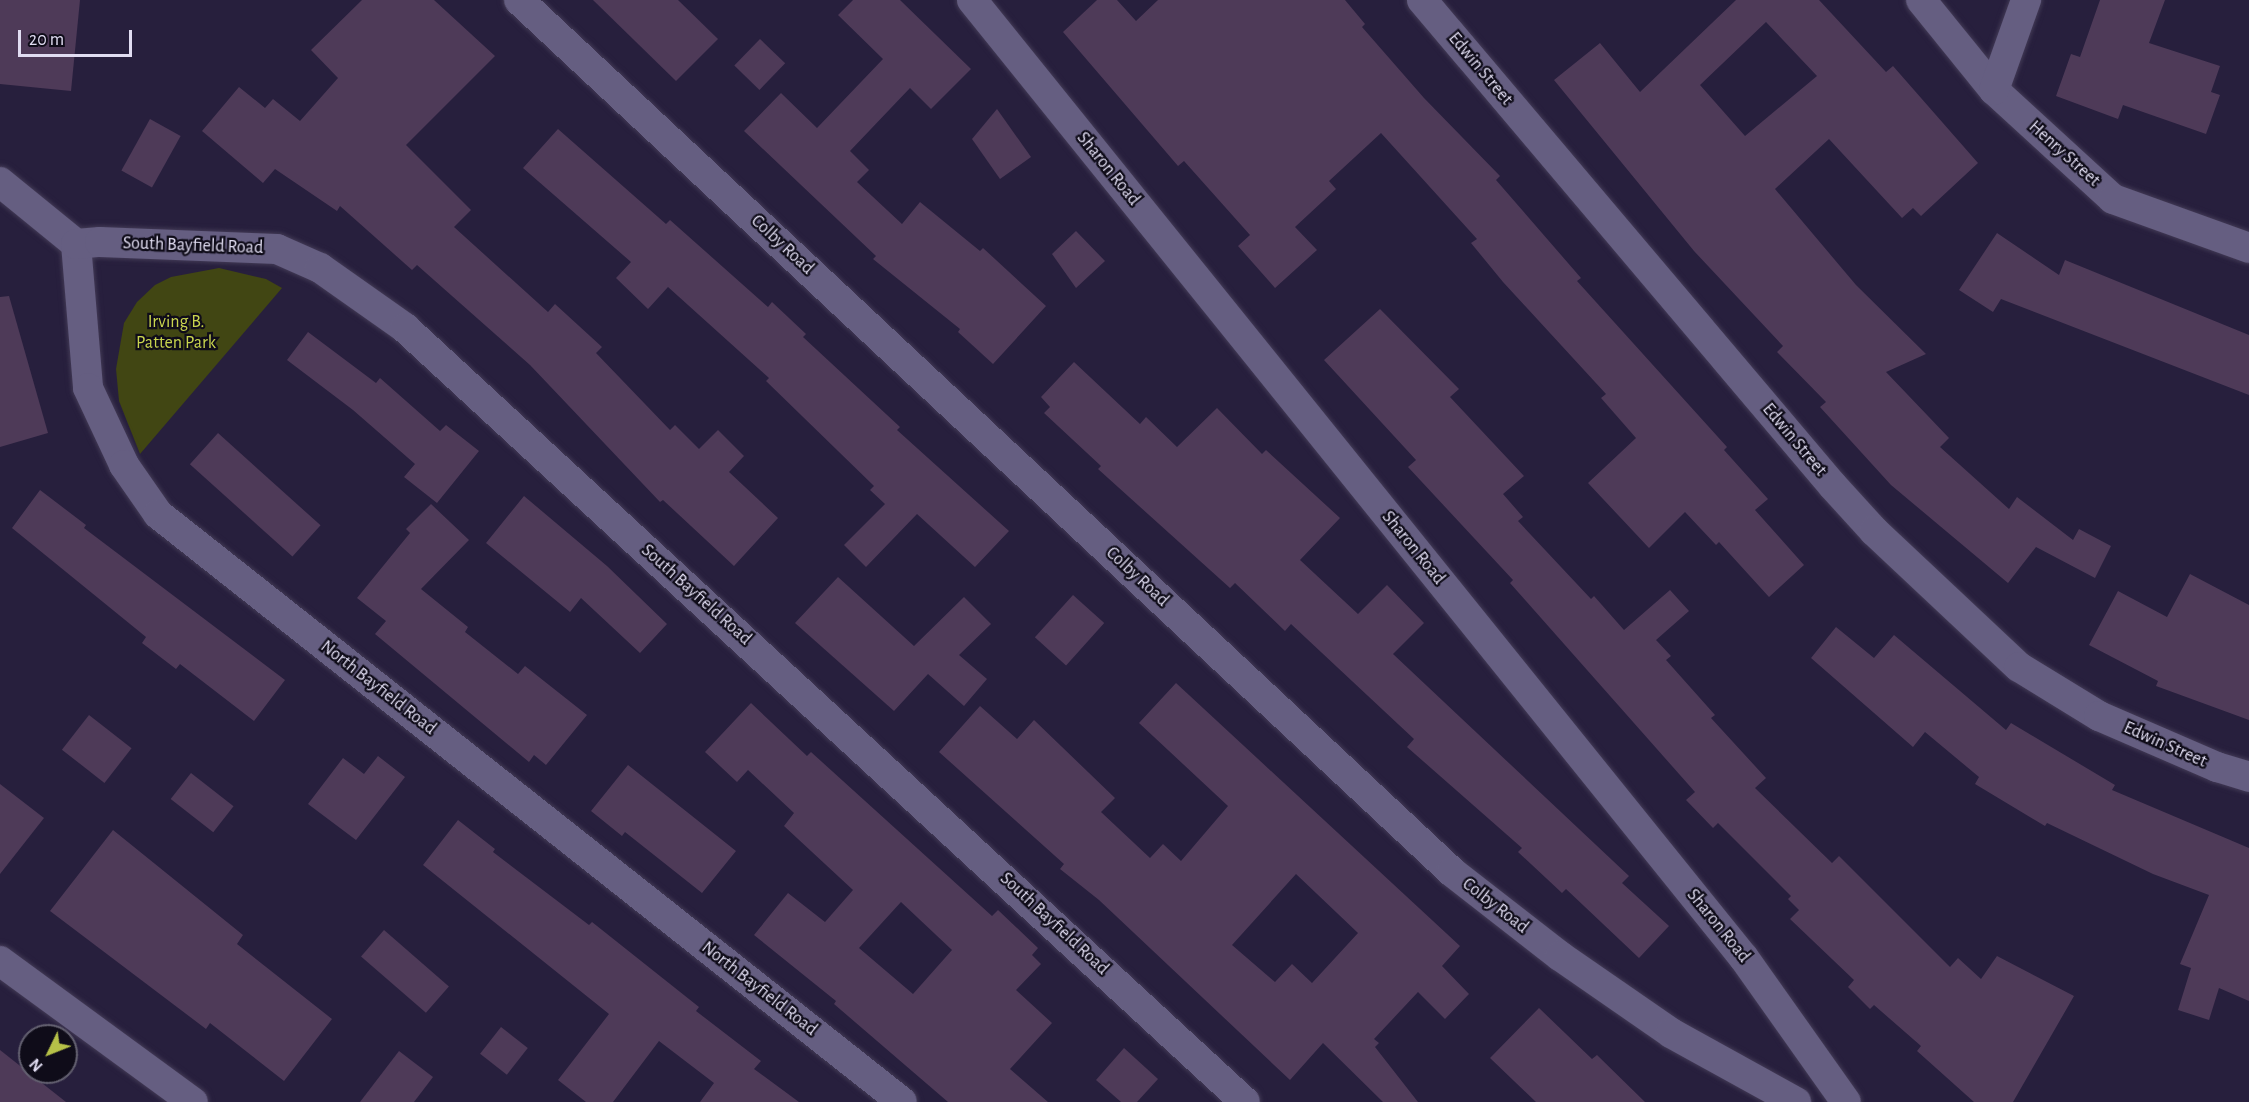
<!DOCTYPE html>
<html>
<head>
<meta charset="utf-8">
<style>
	body { margin:0 }
	#map { position:relative; width:2249px; height:1102px; overflow:hidden; background:#271f3d; font-family:"Alegreya Sans",sans-serif }
	div>[style] { position:absolute }
	.green>* { inset:0; background:#414613 }
	.building>* { inset:0; background:#4e3a58; transform-origin:0 0 }
	.roads { filter:drop-shadow(0 0 2px #423a55) drop-shadow(0 0 2px #423a55) }
	.minor>* { height:30px; margin:-15px; padding:0 15px; transform-origin:15px; border-radius:15px; background:#655e81 }
	span { translate:-50% -50%; white-space:nowrap; text-align:center; line-height:1.15; -webkit-text-stroke:4.5px #0f0c19; paint-order:stroke }
	.street-label { font-size:18px; color:#e1ddf2 }
	.park-label { font-size:18px; color:#c9d54e }
	.north { position:absolute; left:18px; top:1024px; width:60px; height:60px; box-sizing:border-box; background:#0f0c19; border:2px solid #636070; border-radius:50%; rotate:227deg; font-size:16px; font-weight:700; line-height:24px; text-align:center; color:#e1ddf2 }
	.north::after { content:''; display:block; margin:auto; width:21px; height:27px; background:#b6c148; clip-path:polygon(50% 0,100% 100%,50% 72%,0 100%) }
	.scale { position:absolute; left:18px; top:30px; width:114px; height:27px; box-sizing:border-box; border:3px solid #e1ddf2; border-top:0; padding-left:8px; font-size:18px; line-height:21px; white-space:nowrap; color:#e1ddf2; -webkit-text-stroke:4px #0f0c19; paint-order:stroke }
</style>
</head>
<body>
<div id="map">
	<div class="green">
		<i style="clip-path:polygon(219px 268px,266px 279px,282px 288px,140px 454px,119px 401px,116px 369px,124px 323px,137px 302px,155px 285px,171px 277px)"></i>
	</div>
	<div class="building">
		<i style="clip-path:polygon(0 0,80px 0,71px 91px,0 84px)"></i>
		<i style="clip-path:polygon(362px 0,434px 0,495px 56px,406px 145px,471px 210px,454px 227px,548px 312px,555px 304px,602px 347px,596px 353px,670px 430px,675px 425px,699px 449px,718px 430px,744px 456px,729px 472px,778px 518px,734px 566px,663px 500px,660px 502px,530px 365px,417px 265px,412px 270px,340px 206px,337px 211px,275px 169px,263px 183px,202px 131px,239px 87px,265px 108px,273px 99px,300px 121px,338px 78px,311px 50px)"></i>
		<i style="clip-path:polygon(593px 0,678px 0,718px 39px,676px 81px)"></i>
		<i style="clip-path:polygon(853px 0,900px 0,971px 69px,931px 109px,910px 88px,850px 151px,869px 170px,857px 182px,902px 224px,920px 202px,980px 251px,983px 248px,1046px 306px,993px 364px,958px 332px,960px 329px,873px 259px,876px 256px,744px 131px,781px 93px,817px 128px,883px 59px,838px 15px)"></i>
		<i style="clip-path:polygon(1097px 0,1117px 0,1136px 21px,1158px 0,1345px 0,1365px 24px,1362px 27px,1424px 98px,1500px 176px,1496px 180px,1581px 278px,1577px 281px,1727px 447px,1724px 450px,1768px 499px,1755px 510px,1804px 565px,1769px 597px,1719px 542px,1716px 545px,1685px 512px,1649px 548px,1588px 483px,1636px 438px,1601px 398px,1606px 394px,1503px 282px,1471px 243px,1477px 239px,1381px 133px,1329px 181px,1336px 189px,1295px 227px,1317px 250px,1275px 288px,1238px 246px,1250px 235px,1184px 161px,1178px 166px,1063px 32px)"></i>
		<i style="clip-path:polygon(evenodd,1736px 0,1819px 0,1886px 72px,1893px 66px,1978px 163px,1921px 216px,1913px 208px,1902px 218px,1829px 139px,1775px 189px,1856px 285px,1926px 354px,1886px 372px,1949px 438px,1940px 447px,2009px 509px,2017px 497px,2073px 540px,2079px 529px,2111px 546px,2095px 578px,2036px 547px,2008px 583px,1891px 485px,1820px 407px,1826px 402px,1777px 352px,1783px 346px,1694px 251px,1554px 80px,1600px 43px,1640px 92px,1736px 0,1766px 22px,1817px 76px,1745px 136px,1700px 85px,1766px 22px)"></i>
		<i style="clip-path:polygon(2100px 0,2165px 0,2149px 43px,2220px 66px,2211px 92px,2220px 95px,2206px 134px,2123px 105px,2118px 119px,2056px 96px,2071px 54px,2080px 57px)"></i>
		<i style="left:760px;top:39px;width:35px;height:37px;rotate:44deg"></i>
		<i style="clip-path:polygon(997px 109px,1031px 157px,1000px 179px,972px 139px)"></i>
		<i style="left:150px;top:119px;width:35px;height:59px;rotate:29deg"></i>
		<i style="clip-path:polygon(558px 129px,666px 224px,670px 220px,768px 307px,772px 302px,806px 334px,803px 337px,900px 427px,897px 430px,1009px 531px,975px 567px,917px 514px,866px 567px,844px 545px,885px 504px,870px 490px,874px 486px,766px 381px,769px 378px,668px 287px,648px 309px,616px 278px,631px 262px,523px 168px)"></i>
		<i style="clip-path:polygon(1076px 231px,1105px 261px,1076px 288px,1052px 254px)"></i>
		<i style="clip-path:polygon(1997px 233px,2059px 275px,2065px 260px,2249px 335px,2249px 395px,2001px 299px,1993px 312px,1959px 290px)"></i>
		<i style="clip-path:polygon(9px 296px,48px 433px,0 447px,0 297px)"></i>
		<i style="clip-path:polygon(1380px 309px,1459px 389px,1450px 397px,1524px 476px,1503px 494px,1523px 517px,1518px 521px,1591px 599px,1594px 596px,1624px 630px,1670px 590px,1689px 611px,1656px 640px,1671px 656px,1666px 660px,1715px 715px,1711px 718px,1766px 778px,1755px 788px,1832px 863px,1839px 856px,1950px 967px,1958px 958px,1981px 979px,1997px 956px,2074px 996px,2013px 1102px,1974px 1102px,1917px 1051px,1921px 1046px,1874px 1005px,1870px 1009px,1848px 987px,1854px 980px,1790px 919px,1799px 910px,1788px 899px,1791px 896px,1718px 823px,1713px 828px,1686px 800px,1695px 792px,1510px 583px,1513px 580px,1408px 467px,1416px 460px,1324px 360px)"></i>
		<i style="clip-path:polygon(308px 332px,376px 383px,380px 378px,440px 431px,446px 425px,479px 451px,437px 503px,404px 477px,415px 464px,353px 410px,287px 360px)"></i>
		<i style="clip-path:polygon(1074px 362px,1140px 424px,1146px 417px,1177px 447px,1217px 408px,1262px 454px,1266px 450px,1340px 518px,1300px 560px,1358px 614px,1387px 585px,1424px 623px,1393px 654px,1629px 876px,1622px 883px,1669px 926px,1639px 958px,1566px 889px,1562px 893px,1518px 852px,1522px 848px,1407px 747px,1414px 739px,1291px 624px,1285px 631px,1235px 583px,1230px 588px,1098px 469px,1101px 466px,1044px 413px,1050px 407px,1041px 397px)"></i>
		<i style="left:218px;top:433px;width:138px;height:42px;rotate:42deg"></i>
		<i style="clip-path:polygon(40px 490px,86px 525px,84px 528px,285px 680px,254px 721px,180px 664px,176px 669px,142px 643px,146px 637px,12px 528px)"></i>
		<i style="clip-path:polygon(524px 496px,607px 566px,667px 624px,640px 653px,581px 598px,570px 612px,486px 543px)"></i>
		<i style="clip-path:polygon(431px 504px,469px 540px,421px 589px,468px 627px,465px 632px,518px 674px,525px 666px,587px 715px,546px 765px,534px 755px,529px 762px,375px 634px,386px 621px,357px 598px,410px 533px,406px 529px)"></i>
		<i style="clip-path:polygon(2190px 574px,2249px 605px,2249px 720px,2156px 686px,2158px 681px,2089px 645px,2118px 591px,2167px 617px)"></i>
		<i style="clip-path:polygon(838px 577px,914px 646px,964px 597px,991px 624px,959px 655px,987px 679px,964px 706px,928px 674px,894px 711px,795px 623px)"></i>
		<i style="left:1073px;top:595px;width:42px;height:57px;rotate:42deg"></i>
		<i style="clip-path:polygon(1836px 627px,1874px 658px,1894px 635px,2006px 730px,2011px 723px,2115px 785px,2112px 790px,2249px 848px,2249px 1001px,2219px 988px,2209px 1020px,2178px 1010px,2191px 968px,2180px 964px,2209px 895px,2153px 874px,2047px 823px,2045px 826px,1975px 784px,1979px 777px,1925px 732px,1913px 747px,1811px 658px)"></i>
		<i style="clip-path:polygon(evenodd,1176px 683px,1460px 946px,1442px 966px,1469px 994px,1445px 1019px,1418px 992px,1374px 1039px,1379px 1043px,1375px 1047px,1418px 1102px,1383px 1102px,1323px 1043px,1290px 1080px,1099px 900px,1060px 869px,1064px 864px,939px 752px,980px 706px,1017px 739px,1034px 720px,1115px 798px,1101px 812px,1150px 858px,1163px 844px,1181px 861px,1228px 806px,1139px 723px,1176px 683px,1296px 874px,1358px 933px,1312px 983px,1292px 964px,1275px 982px,1232px 945px,1296px 874px)"></i>
		<i style="clip-path:polygon(evenodd,751px 703px,807px 756px,811px 752px,992px 916px,998px 910px,1038px 948px,1032px 955px,1041px 964px,1016px 990px,1052px 1023px,1010px 1069px,1048px 1102px,948px 1102px,834px 1004px,836px 1001px,754px 935px,788px 893px,825px 922px,853px 890px,784px 826px,794px 813px,748px 770px,737px 782px,705px 752px,751px 703px,901px 902px,952px 950px,913px 994px,859px 948px,901px 902px)"></i>
		<i style="left:89px;top:715px;width:54px;height:44px;rotate:38deg"></i>
		<i style="clip-path:polygon(378px 756px,405px 777px,356px 840px,308px 804px,343px 758px,364px 774px)"></i>
		<i style="clip-path:polygon(628px 765px,736px 851px,702px 893px,625px 832px,622px 836px,591px 811px)"></i>
		<i style="left:191px;top:773px;width:54px;height:33px;rotate:38deg"></i>
		<i style="clip-path:polygon(0 784px,44px 818px,0 874px)"></i>
		<i style="clip-path:polygon(458px 820px,495px 849px,493px 852px,589px 925px,592px 922px,699px 1007px,696px 1011px,761px 1061px,754px 1069px,799px 1102px,700px 1102px,714px 1083px,659px 1041px,613px 1102px,586px 1102px,558px 1080px,609px 1014px,423px 865px)"></i>
		<i style="clip-path:polygon(113px 830px,243px 935px,237px 944px,332px 1019px,284px 1081px,210px 1023px,206px 1029px,50px 911px)"></i>
		<i style="left:384px;top:930px;width:86px;height:35px;rotate:41deg"></i>
		<i style="clip-path:polygon(1539px 1008px,1592px 1059px,1597px 1055px,1645px 1102px,1536px 1102px,1490px 1058px)"></i>
		<i style="left:501px;top:1027px;width:34px;height:34px;rotate:38deg"></i>
		<i style="clip-path:polygon(1124px 1048px,1158px 1079px,1137px 1102px,1121px 1102px,1096px 1080px)"></i>
		<i style="clip-path:polygon(0 1050px,66px 1102px,0 1102px)"></i>
		<i style="clip-path:polygon(399px 1051px,433px 1077px,414px 1102px,360px 1102px)"></i>
	</div>
	<div class="roads">
		<div class="minor">
			<i style="left:519px;top:0;width:1277px;rotate:43.06deg"></i>
			<i style="left:1452px;top:872px;width:137px;rotate:37.9deg"></i>
			<i style="left:1560px;top:956px;width:135px;rotate:34.7deg"></i>
			<i style="left:1671px;top:1033px;width:143px;rotate:28.9deg"></i>
			<i style="left:972px;top:0;width:1230px;rotate:51.14deg"></i>
			<i style="left:1744px;top:958px;width:176px;rotate:54.7deg"></i>
			<i style="left:1422px;top:0;width:636px;rotate:49.78deg"></i>
			<i style="left:1833px;top:486px;width:61px;rotate:47.7deg"></i>
			<i style="left:1874px;top:531px;width:199px;rotate:43.2deg"></i>
			<i style="left:2019px;top:667px;width:94px;rotate:31.5deg"></i>
			<i style="left:2099px;top:716px;width:129px;rotate:23.4deg"></i>
			<i style="left:2217px;top:767px;width:34px;rotate:17deg"></i>
			<i style="left:1921px;top:0;width:116px;rotate:51deg"></i>
			<i style="left:1994px;top:90px;width:161px;rotate:42.5deg"></i>
			<i style="left:2113px;top:199px;width:145px;rotate:19.8deg"></i>
			<i style="left:1994px;top:90px;width:96px;rotate:-70.4deg"></i>
			<i style="left:0;top:182px;width:98px;rotate:39.2deg"></i>
			<i style="left:76px;top:244px;width:144px;rotate:85.2deg"></i>
			<i style="left:88px;top:388px;width:85px;rotate:64.9deg"></i>
			<i style="left:124px;top:465px;width:60px;rotate:55.2deg"></i>
			<i style="left:158px;top:514px;width:948px;rotate:38.32deg"></i>
			<i style="left:76px;top:244px;width:24px;rotate:-5deg"></i>
			<i style="left:100px;top:242px;width:177px;rotate:2.3deg"></i>
			<i style="left:277px;top:249px;width:47px;rotate:23.8deg"></i>
			<i style="left:320px;top:268px;width:104px;rotate:35.2deg"></i>
			<i style="left:405px;top:328px;width:1142px;rotate:42.66deg"></i>
			<i style="left:0;top:961px;width:239px;rotate:36.2deg"></i>
		</div>
	</div>
	<div class="street-label">
		<span style="left:1480px;top:69px;rotate:50deg">Edwin Street</span>
		<span style="left:2064px;top:154px;rotate:42deg">Henry Street</span>
		<span style="left:1108px;top:169px;rotate:51deg">Sharon Road</span>
		<span style="left:782px;top:245px;rotate:43deg">Colby Road</span>
		<span style="left:193px;top:246px;rotate:2deg">South Bayfield Road</span>
		<span style="left:1794px;top:440px;rotate:50deg">Edwin Street</span>
		<span style="left:1413px;top:548px;rotate:51deg">Sharon Road</span>
		<span style="left:1137px;top:577px;rotate:43deg">Colby Road</span>
		<span style="left:696px;top:595px;rotate:42deg">South Bayfield Road</span>
		<span style="left:378px;top:688px;rotate:38deg">North Bayfield Road</span>
		<span style="left:2165px;top:745px;rotate:24deg">Edwin Street</span>
		<span style="left:1495px;top:906px;rotate:38deg">Colby Road</span>
		<span style="left:1054px;top:924px;rotate:43deg">South Bayfield Road</span>
		<span style="left:1718px;top:926px;rotate:51deg">Sharon Road</span>
		<span style="left:759px;top:989px;rotate:38deg">North Bayfield Road</span>
	</div>
	<div class="park-label">
		<span style="left:176px;top:333px">Irving B.<br>Patten Park</span>
	</div>
	<div class="north">N</div>
	<div class="scale">20 m</div>
</div>
</body>
</html>
